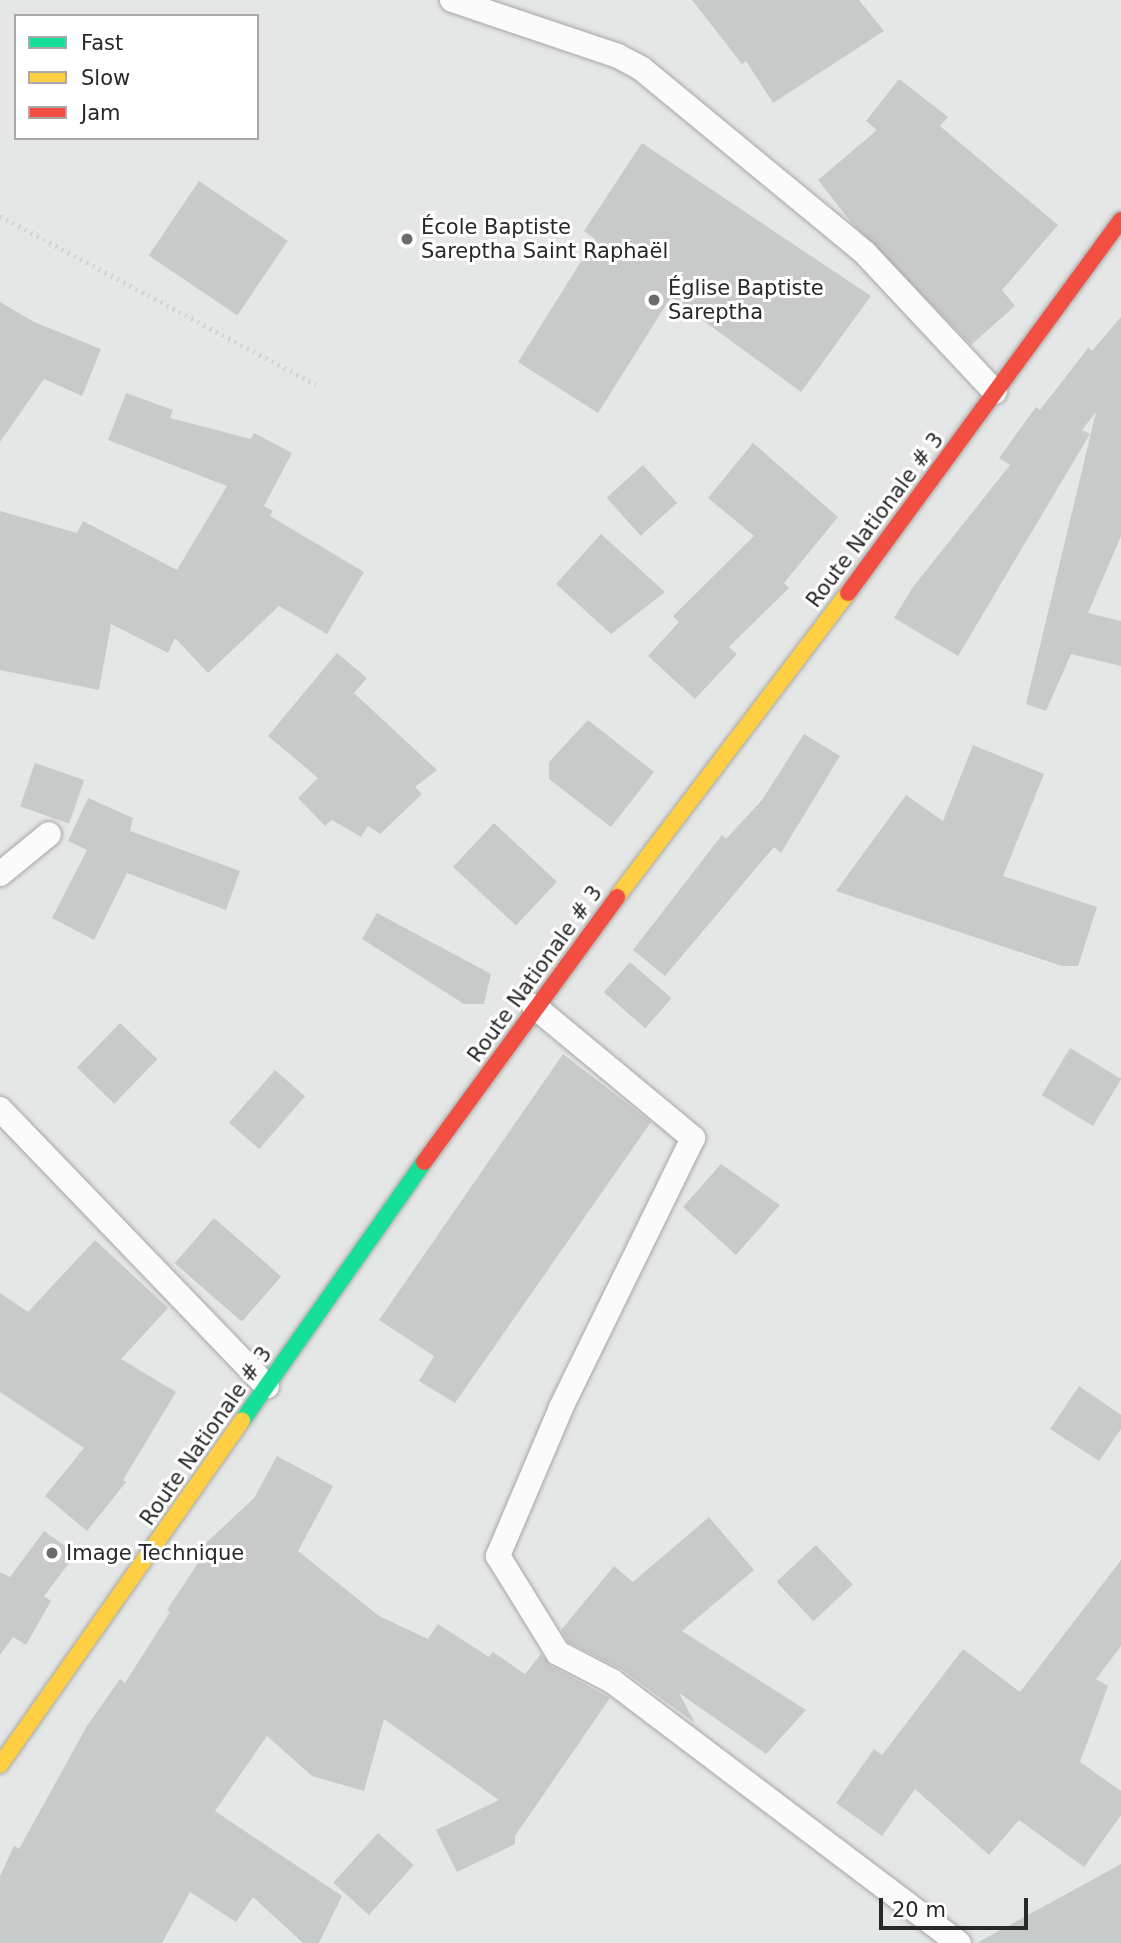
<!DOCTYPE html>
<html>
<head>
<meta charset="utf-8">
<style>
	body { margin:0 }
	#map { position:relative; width:1121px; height:1943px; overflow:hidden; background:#e5e7e6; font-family:"DejaVu Sans",sans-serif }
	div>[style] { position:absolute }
	.building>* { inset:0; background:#c8cac9; transform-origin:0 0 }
	.path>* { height:4.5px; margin-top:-2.25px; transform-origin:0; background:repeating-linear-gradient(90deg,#d1d2d2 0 2px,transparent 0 7px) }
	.roads { filter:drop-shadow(0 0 2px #a5a7a6) drop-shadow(0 0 2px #a5a7a6) }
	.lane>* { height:24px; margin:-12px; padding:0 12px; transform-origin:12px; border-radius:12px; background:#fbfbfb }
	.fast>* { height:16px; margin:-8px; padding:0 8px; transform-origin:8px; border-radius:8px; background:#16e098 }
	.slow>* { height:16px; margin:-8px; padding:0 8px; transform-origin:8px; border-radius:8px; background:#ffcf43 }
	.jam>* { height:16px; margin:-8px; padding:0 8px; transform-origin:8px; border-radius:8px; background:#f24e42 }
	.dots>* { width:19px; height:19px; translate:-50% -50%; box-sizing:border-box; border:4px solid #fff; border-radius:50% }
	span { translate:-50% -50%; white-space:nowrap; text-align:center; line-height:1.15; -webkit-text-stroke:6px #fff; paint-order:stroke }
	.poi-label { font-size:21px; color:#272828 }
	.left { translate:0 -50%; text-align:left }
	.street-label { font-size:21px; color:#272828 }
	.legend { position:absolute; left:14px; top:14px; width:245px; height:126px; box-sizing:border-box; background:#fff; border:2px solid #a9a9a9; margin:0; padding:9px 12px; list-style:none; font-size:21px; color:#272828 }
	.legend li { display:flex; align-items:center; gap:14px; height:35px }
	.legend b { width:35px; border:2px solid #a9a9a9 }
	.scale { position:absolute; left:879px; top:1898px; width:149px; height:32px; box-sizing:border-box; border:4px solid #272828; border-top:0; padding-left:9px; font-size:21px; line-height:24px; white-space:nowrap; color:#272828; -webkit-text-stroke:5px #fff; paint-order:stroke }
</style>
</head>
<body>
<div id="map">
	<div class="building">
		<i style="clip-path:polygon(692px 0,859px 0,884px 31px,773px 103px,746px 61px,742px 64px)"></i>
		<i style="clip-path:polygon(899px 79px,948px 117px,940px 126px,1058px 225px,1002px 290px,1015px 306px,971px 345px,851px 222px,818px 180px,877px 130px,866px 121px)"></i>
		<i style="clip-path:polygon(642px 143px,871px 296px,801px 392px,671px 297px,598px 413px,518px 362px,595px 239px,584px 231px)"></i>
		<i style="left:199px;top:181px;width:107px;height:90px;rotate:34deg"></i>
		<i style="clip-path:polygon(0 302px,34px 322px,101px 349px,82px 396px,44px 379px,0 442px)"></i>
		<i style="clip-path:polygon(1121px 317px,1121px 536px,1088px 613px,1121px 621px,1121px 666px,1071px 654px,1046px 711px,1026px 704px,1096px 412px,1082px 430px,1090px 434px,958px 656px,894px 618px,913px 587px,1010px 465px,999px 458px,1036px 407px,1040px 410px,1088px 348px,1092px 351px)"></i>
		<i style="clip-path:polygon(126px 393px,173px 410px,170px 418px,251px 439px,254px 433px,292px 453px,264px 506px,273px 511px,270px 516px,364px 572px,327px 634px,279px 606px,208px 673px,175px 638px,168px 653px,111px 624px,99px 690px,0 670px,0 511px,77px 533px,83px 521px,177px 570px,227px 486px,108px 440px)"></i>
		<i style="clip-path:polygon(753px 443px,838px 517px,784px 583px,789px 588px,729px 647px,737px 654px,695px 699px,648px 656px,679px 622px,673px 616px,754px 536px,708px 498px)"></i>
		<i style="left:643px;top:465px;width:51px;height:49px;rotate:48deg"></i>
		<i style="clip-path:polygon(601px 534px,665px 592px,611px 634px,556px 584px)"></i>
		<i style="clip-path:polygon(337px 653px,367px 678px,354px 693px,437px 770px,415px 787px,422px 794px,380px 834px,368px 826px,361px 837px,332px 820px,325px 826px,298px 798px,318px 778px,268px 736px)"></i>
		<i style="clip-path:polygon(588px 720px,654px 772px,611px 827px,549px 779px,549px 762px)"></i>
		<i style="clip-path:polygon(804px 734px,840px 756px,781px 853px,774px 847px,665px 976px,633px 950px,722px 835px,726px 839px,762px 800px)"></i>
		<i style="clip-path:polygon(973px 745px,1044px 774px,1003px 876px,1097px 907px,1078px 966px,1062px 966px,836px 891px,906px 795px,943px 821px)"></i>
		<i style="left:35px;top:763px;width:52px;height:46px;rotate:19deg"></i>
		<i style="clip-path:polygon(88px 798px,133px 818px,130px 831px,240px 871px,226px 910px,127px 873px,94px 940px,52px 918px,87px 850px,68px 841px)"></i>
		<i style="left:494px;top:823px;width:86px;height:60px;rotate:43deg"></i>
		<i style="clip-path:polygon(377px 913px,491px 974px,484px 1004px,464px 1004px,362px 939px)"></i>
		<i style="left:630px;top:962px;width:55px;height:40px;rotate:41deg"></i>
		<i style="left:120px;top:1023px;width:52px;height:62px;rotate:44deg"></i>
		<i style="left:1070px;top:1048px;width:60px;height:55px;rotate:31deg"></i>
		<i style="clip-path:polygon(563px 1054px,651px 1122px,455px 1403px,419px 1381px,434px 1356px,379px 1320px)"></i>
		<i style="left:275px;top:1070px;width:40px;height:70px;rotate:41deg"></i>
		<i style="clip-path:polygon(721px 1164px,780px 1205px,736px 1255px,683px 1207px)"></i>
		<i style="left:214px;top:1218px;width:89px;height:60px;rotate:41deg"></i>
		<i style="clip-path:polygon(95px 1240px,168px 1308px,121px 1359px,176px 1392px,123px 1480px,126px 1482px,87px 1531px,45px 1496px,84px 1448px,0 1392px,0 1293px,28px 1312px)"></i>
		<i style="clip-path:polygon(1079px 1386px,1121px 1415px,1121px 1429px,1099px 1461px,1050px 1429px)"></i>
		<i style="clip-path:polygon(277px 1456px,333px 1486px,298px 1551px,379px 1616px,428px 1639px,438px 1624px,489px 1657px,493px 1652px,525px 1674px,541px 1654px,551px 1666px,610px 1698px,515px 1836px,515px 1844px,457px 1872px,436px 1830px,499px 1800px,384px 1719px,364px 1791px,312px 1776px,267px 1736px,215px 1811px,342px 1896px,319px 1943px,303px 1943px,253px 1897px,236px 1922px,190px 1892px,162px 1943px,0 1943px,0 1876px,14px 1846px,19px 1849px,87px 1726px,120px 1679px,125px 1683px,170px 1612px,167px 1610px,208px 1548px,205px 1544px,254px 1498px)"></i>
		<i style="clip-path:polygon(709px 1517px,754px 1570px,682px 1631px,806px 1710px,766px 1754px,679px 1693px,695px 1723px,621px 1669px,568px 1642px,561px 1630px,614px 1566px,633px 1582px)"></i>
		<i style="clip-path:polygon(44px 1531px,76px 1554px,44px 1596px,51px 1601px,26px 1645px,13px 1637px,0 1655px,0 1572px,10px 1577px)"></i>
		<i style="left:816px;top:1545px;width:54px;height:54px;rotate:47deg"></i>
		<i style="clip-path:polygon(1121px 1560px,1121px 1646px,1096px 1679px,1108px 1686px,1080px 1762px,1121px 1791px,1121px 1815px,1084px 1867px,1019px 1820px,989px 1855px,915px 1789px,882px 1836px,836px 1803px,874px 1749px,882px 1755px,963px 1649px,1020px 1692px)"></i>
		<i style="left:378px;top:1833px;width:48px;height:67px;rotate:42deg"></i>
		<i style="clip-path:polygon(1121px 1864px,1121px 1943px,977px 1943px,1070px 1892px)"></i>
	</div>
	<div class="path">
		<i style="left:0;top:216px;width:358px;rotate:28.1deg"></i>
	</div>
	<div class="roads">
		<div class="lane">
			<i style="left:452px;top:0;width:175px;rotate:18.6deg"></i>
			<i style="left:618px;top:56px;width:27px;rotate:28deg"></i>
			<i style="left:642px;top:69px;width:289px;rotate:39.5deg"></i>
			<i style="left:865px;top:253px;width:190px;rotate:46.9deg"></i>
			<i style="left:0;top:874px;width:63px;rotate:-39.2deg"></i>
			<i style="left:534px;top:1006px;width:207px;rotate:39.7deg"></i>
			<i style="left:693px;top:1138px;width:301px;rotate:116.1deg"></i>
			<i style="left:561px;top:1408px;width:161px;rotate:113.1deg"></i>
			<i style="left:498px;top:1556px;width:114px;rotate:58.3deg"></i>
			<i style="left:558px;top:1653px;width:61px;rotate:27.4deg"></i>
			<i style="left:612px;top:1681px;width:435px;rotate:37.1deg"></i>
			<i style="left:0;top:1109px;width:385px;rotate:46.1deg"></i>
		</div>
		<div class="fast">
			<i style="left:242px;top:1421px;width:317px;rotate:-54.9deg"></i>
		</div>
		<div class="slow">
			<i style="left:617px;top:897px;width:382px;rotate:-52.8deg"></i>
			<i style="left:0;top:1765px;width:421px;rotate:-54.9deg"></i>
		</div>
		<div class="jam">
			<i style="left:848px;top:593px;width:462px;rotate:-53.8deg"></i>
			<i style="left:424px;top:1162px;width:328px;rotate:-53.9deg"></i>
		</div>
	</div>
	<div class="dots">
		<i style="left:407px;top:239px;background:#6a6b6a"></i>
		<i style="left:654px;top:300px;background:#6a6b6a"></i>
		<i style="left:52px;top:1553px;background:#6a6b6a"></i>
	</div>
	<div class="poi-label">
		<span class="left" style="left:421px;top:239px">École Baptiste<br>Sareptha Saint Raphaël</span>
		<span class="left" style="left:668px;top:300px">Église Baptiste<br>Sareptha</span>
		<span class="left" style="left:66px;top:1553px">Image Technique</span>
	</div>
	<div class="street-label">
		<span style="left:875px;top:520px;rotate:-53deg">Route Nationale # 3</span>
		<span style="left:535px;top:974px;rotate:-54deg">Route Nationale # 3</span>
		<span style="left:206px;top:1436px;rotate:-55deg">Route Nationale # 3</span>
	</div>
	<ul class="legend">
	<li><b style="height:9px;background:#16e098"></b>Fast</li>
	<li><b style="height:9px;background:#ffcf43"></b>Slow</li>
	<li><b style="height:9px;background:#f24e42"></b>Jam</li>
	</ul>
	<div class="scale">20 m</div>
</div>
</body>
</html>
